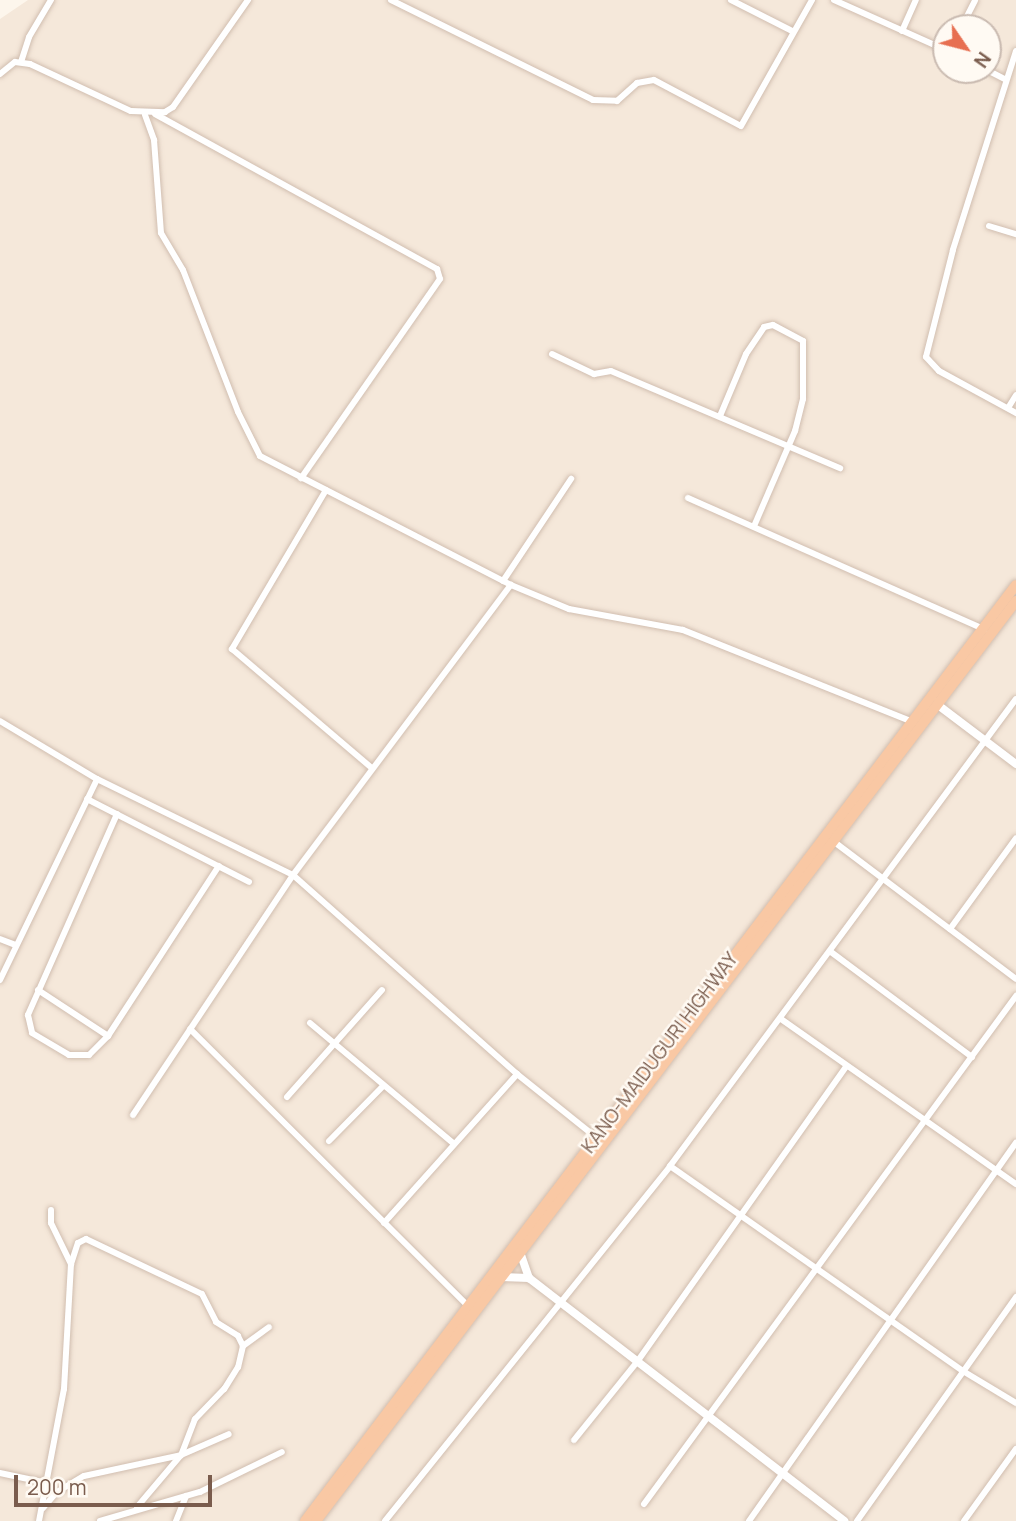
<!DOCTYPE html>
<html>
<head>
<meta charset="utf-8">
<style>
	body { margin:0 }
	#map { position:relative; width:1016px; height:1521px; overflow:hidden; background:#fdf6ec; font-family:Manrope,sans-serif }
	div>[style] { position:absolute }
	.residential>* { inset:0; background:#f5e8da }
	.roads { filter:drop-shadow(0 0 2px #d1beb0) drop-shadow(0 0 2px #d1beb0) }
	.minor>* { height:6px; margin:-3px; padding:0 3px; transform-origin:3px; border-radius:3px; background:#fff }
	.tertiary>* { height:8px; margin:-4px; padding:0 4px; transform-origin:4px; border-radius:4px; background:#fff }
	.trunk>* { height:10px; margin:-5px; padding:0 5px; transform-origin:5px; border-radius:5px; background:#f9c8a4 }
	span { translate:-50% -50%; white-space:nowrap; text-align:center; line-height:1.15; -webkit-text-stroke:5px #fffaf3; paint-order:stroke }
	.street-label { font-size:19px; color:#7a5c4d }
	.north { position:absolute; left:932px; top:14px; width:70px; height:70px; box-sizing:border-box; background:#fffaf3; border:2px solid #cabbb1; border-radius:50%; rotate:125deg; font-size:19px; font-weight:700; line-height:28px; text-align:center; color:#7a5c4d }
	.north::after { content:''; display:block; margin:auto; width:24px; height:32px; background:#e76f51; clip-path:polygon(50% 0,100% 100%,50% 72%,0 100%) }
	.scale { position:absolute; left:14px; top:1475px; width:198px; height:32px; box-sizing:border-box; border:4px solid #7a5c4d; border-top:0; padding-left:9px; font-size:21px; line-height:24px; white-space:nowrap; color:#7a5c4d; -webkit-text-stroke:5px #fffaf3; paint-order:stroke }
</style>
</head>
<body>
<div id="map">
	<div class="residential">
		<i style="clip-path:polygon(evenodd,28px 0,1016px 0,1016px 1521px,0 1521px,0 19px,28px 0,946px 28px,988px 28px,988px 70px,946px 70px,946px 28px)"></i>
	</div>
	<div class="roads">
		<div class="minor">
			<i style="left:391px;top:0;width:225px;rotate:26.3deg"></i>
			<i style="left:593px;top:100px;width:24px;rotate:2deg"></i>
			<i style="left:617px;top:101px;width:27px;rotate:-42deg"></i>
			<i style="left:637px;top:83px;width:17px;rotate:-10deg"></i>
			<i style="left:654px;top:80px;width:98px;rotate:27.9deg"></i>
			<i style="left:741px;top:126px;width:145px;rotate:-60.6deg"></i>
			<i style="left:731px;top:0;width:68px;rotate:26.9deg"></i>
			<i style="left:834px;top:0;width:123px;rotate:24.1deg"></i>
			<i style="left:961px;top:28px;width:31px;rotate:-63deg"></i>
			<i style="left:902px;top:31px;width:34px;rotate:-66deg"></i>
			<i style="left:1016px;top:51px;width:209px;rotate:107.6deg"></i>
			<i style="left:953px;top:250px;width:110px;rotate:104.2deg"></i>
			<i style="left:926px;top:357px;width:19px;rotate:47deg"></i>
			<i style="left:939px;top:371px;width:88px;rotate:28.6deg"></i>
			<i style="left:21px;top:62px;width:26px;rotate:-72deg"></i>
			<i style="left:29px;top:37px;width:43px;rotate:-59.3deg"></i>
			<i style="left:987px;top:70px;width:20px;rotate:27deg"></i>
			<i style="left:0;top:74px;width:19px;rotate:-39deg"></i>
			<i style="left:15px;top:62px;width:15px;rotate:8deg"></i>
			<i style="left:30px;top:64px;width:111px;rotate:25deg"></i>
			<i style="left:131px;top:111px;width:34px;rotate:2deg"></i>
			<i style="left:165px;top:112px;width:9px;rotate:-32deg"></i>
			<i style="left:173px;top:107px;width:131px;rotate:-55deg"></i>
			<i style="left:155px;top:114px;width:322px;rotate:28.8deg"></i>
			<i style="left:437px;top:269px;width:10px;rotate:73deg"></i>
			<i style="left:440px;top:279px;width:243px;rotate:124.9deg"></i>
			<i style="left:145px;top:115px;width:27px;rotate:70deg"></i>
			<i style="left:154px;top:140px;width:93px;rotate:85.7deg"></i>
			<i style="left:161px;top:233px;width:43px;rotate:59.3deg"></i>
			<i style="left:183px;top:270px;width:152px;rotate:68.8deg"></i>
			<i style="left:238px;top:412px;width:49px;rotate:63.4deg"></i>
			<i style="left:260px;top:456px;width:282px;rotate:27.2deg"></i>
			<i style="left:989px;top:226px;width:28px;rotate:17deg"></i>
			<i style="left:552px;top:354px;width:47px;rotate:25.5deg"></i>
			<i style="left:594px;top:374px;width:17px;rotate:-10deg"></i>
			<i style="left:611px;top:371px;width:249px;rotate:23deg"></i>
			<i style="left:1008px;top:408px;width:15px;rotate:-58deg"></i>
			<i style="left:720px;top:416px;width:67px;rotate:-67.2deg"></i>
			<i style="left:746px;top:354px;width:32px;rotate:-56deg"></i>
			<i style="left:764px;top:327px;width:9px;rotate:-13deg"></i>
			<i style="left:773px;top:325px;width:34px;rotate:28deg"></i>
			<i style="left:803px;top:341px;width:58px;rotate:90deg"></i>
			<i style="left:803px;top:399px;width:33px;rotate:104deg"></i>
			<i style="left:795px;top:431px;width:103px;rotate:113.3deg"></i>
			<i style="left:326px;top:490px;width:185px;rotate:120.6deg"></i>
			<i style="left:232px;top:649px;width:184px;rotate:40.4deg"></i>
			<i style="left:688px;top:498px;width:324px;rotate:23.9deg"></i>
			<i style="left:503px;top:581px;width:123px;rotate:-56.3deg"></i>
			<i style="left:0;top:721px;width:113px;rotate:30.9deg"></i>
			<i style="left:97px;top:779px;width:218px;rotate:26.1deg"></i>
			<i style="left:293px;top:875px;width:300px;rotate:41.6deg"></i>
			<i style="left:517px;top:1074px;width:102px;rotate:38.7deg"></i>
			<i style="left:87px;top:799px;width:182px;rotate:27.1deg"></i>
			<i style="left:117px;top:814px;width:220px;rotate:113.9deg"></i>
			<i style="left:28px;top:1015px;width:18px;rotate:77deg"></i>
			<i style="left:32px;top:1033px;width:43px;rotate:30.7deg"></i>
			<i style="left:69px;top:1055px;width:20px"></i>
			<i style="left:89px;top:1055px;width:27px;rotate:-45deg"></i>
			<i style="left:108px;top:1036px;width:203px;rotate:-56.9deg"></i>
			<i style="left:833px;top:841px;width:229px;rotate:37deg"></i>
			<i style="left:950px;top:929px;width:112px;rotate:-54deg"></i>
			<i style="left:0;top:939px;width:17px;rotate:21deg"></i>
			<i style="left:831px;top:952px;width:176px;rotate:36.7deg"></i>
			<i style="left:0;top:980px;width:223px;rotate:-64.2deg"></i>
			<i style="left:38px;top:990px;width:84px;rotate:33.3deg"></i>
			<i style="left:781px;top:1019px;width:287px;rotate:35.1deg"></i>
			<i style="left:310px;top:1023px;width:188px;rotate:40deg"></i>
			<i style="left:190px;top:1029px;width:392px;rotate:44.9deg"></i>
			<i style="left:287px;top:1097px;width:143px;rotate:-48.4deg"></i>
			<i style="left:133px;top:1115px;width:288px;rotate:-56.3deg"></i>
			<i style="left:293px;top:875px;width:363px;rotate:-53.1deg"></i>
			<i style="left:511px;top:585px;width:63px;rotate:22.5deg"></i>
			<i style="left:569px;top:609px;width:116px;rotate:10.4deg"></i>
			<i style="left:683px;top:630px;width:245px;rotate:21.8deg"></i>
			<i style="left:329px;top:1141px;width:77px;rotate:-45.5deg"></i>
			<i style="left:670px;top:1166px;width:358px;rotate:35deg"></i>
			<i style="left:963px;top:1371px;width:62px;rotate:31.1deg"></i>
			<i style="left:51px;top:1210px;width:13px;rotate:90deg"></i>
			<i style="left:51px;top:1223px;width:46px;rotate:64deg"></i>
			<i style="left:384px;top:1223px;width:200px;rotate:-48.2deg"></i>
			<i style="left:243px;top:1346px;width:32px;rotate:-36deg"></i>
			<i style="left:574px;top:1440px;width:100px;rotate:-51.1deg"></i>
			<i style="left:637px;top:1362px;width:362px;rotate:-54.7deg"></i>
			<i style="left:0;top:1473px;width:48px;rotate:12deg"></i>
			<i style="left:644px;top:1504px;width:630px;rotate:-53.79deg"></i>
			<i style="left:43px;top:1508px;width:21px;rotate:-49deg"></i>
			<i style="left:57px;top:1492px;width:31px;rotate:-31deg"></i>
			<i style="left:84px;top:1476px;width:99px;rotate:-12.2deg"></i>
			<i style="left:181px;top:1455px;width:52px;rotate:-23.6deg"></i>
			<i style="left:39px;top:1521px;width:134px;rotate:-79.3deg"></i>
			<i style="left:64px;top:1389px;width:125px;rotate:-86.8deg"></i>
			<i style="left:71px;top:1264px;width:22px;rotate:-72deg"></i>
			<i style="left:78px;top:1243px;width:9px;rotate:-27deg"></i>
			<i style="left:86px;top:1239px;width:128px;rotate:25.4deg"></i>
			<i style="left:202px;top:1294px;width:31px;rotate:63deg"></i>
			<i style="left:216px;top:1322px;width:26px;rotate:32deg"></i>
			<i style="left:238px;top:1336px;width:11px;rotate:63deg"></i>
			<i style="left:243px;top:1346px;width:22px;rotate:103deg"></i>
			<i style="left:238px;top:1367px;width:26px;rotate:122deg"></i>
			<i style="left:224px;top:1389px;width:42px;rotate:134deg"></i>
			<i style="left:195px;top:1419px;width:39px;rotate:111deg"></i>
			<i style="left:181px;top:1455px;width:68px;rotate:130.2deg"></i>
			<i style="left:100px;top:1521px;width:104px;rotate:-16.2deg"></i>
			<i style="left:200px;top:1492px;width:91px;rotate:-26deg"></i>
			<i style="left:176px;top:1521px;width:27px;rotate:-68deg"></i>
			<i style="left:385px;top:1521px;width:455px;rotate:-51.2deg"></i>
			<i style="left:670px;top:1166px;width:581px;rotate:-53.47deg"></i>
			<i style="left:749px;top:1521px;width:463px;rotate:-54.8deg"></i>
			<i style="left:857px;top:1521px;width:275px;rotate:-54.6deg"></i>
			<i style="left:964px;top:1521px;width:89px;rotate:-54.2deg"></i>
		</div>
		<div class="tertiary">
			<i style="left:938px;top:705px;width:98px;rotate:37.1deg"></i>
			<i style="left:520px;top:1252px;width:28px;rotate:71deg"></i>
			<i style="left:501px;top:1277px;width:28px;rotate:2deg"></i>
			<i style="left:529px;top:1278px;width:398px;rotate:37.6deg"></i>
		</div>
		<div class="trunk">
			<i style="left:305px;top:1521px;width:1175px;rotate:-52.78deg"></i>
			<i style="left:316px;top:1521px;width:1156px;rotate:-52.73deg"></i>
		</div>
	</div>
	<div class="street-label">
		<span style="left:660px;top:1053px;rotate:-53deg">KANO-MAIDUGURI HIGHWAY</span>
	</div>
	<div class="north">N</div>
	<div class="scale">200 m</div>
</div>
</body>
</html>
